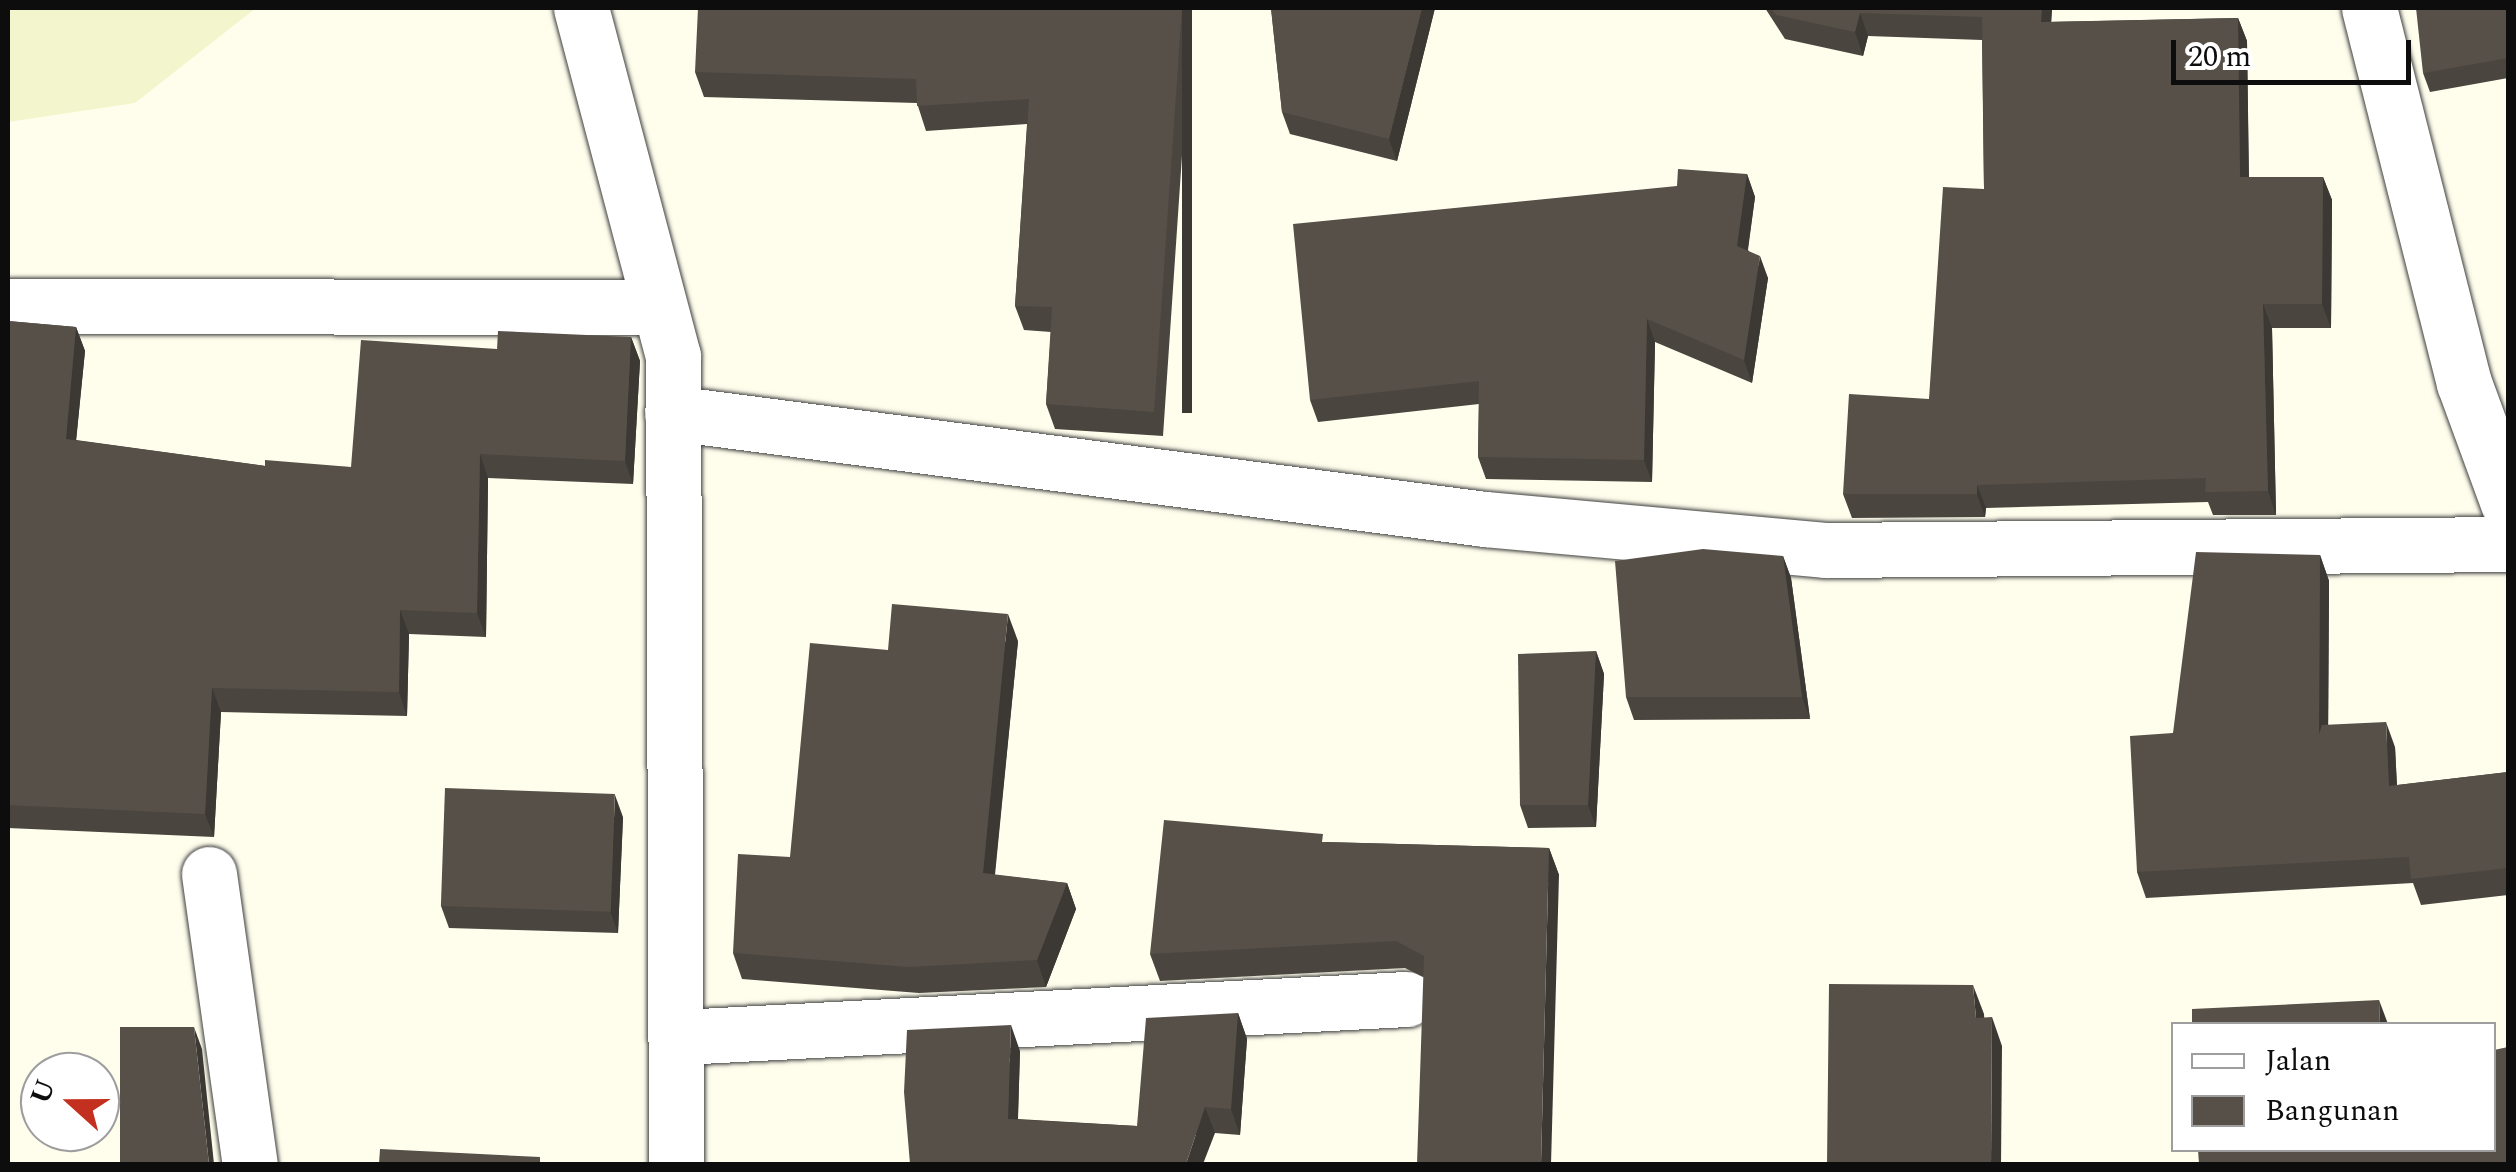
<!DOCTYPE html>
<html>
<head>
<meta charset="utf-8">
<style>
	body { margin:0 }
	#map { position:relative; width:2516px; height:1172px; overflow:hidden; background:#fffeed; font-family:Spectral,serif }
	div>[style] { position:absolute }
	.farmland>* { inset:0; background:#f3f6cc }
	.roads { filter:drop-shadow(0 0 2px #404040) drop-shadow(0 0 2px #404040) }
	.minor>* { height:55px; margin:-27.5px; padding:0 27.5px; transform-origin:27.5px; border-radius:27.5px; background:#fff }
	.wall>* { inset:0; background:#4a453f }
	.shaded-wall>* { inset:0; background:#3c3833; transform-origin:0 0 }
	.building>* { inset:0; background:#565049; transform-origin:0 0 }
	span { translate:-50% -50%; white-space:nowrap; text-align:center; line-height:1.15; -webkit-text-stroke:10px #fff; paint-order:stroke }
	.frame { position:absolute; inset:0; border:10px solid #0d0d0d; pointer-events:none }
	.legend { position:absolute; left:2171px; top:1022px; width:325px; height:130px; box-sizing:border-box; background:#fff; border:2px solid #9e9e9e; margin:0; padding:12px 18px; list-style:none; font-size:30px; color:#0d0d0d }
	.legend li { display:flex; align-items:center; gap:20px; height:50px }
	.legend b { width:50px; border:2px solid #9e9e9e }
	.north { position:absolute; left:20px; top:1052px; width:100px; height:100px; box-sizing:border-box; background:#fff; border:2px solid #9e9e9e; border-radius:50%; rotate:291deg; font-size:28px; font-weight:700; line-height:40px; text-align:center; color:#0d0d0d }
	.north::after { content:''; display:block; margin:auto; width:35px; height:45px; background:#c4301f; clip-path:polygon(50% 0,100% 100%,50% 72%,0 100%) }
	.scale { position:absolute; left:2171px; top:40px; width:240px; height:45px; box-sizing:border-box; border:5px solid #0d0d0d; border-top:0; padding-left:12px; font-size:30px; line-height:35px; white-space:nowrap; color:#0d0d0d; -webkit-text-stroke:8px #fff; paint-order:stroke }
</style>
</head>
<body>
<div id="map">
	<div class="farmland">
		<i style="clip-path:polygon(8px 8px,256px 8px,135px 103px,8px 122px)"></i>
	</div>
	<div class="roads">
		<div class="minor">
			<i style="left:581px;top:8px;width:360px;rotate:75.2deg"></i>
			<i style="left:673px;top:356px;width:808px;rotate:89.79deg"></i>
			<i style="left:2369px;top:8px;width:387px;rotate:75.8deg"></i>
			<i style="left:2464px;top:383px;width:128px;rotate:69.9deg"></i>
			<i style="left:8px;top:306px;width:651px;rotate:0.09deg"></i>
			<i style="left:672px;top:413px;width:820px;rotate:7.43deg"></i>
			<i style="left:1485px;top:519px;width:341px;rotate:5.2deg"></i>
			<i style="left:1825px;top:550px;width:683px;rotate:-0.5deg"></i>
			<i style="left:209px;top:874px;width:293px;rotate:82deg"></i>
			<i style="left:681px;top:1037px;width:727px;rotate:-3deg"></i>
		</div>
	</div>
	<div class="wall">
		<i style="clip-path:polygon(1192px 8px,1163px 436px,1055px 429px,1046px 404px,1051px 332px,1024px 330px,1015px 306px,1027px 124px,926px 131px,917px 103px,704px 97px,695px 72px)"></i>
		<i style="clip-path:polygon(1271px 8px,1435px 8px,1397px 161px,1290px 134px,1282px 112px)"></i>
		<i style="clip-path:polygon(1765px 8px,2052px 8px,2051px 22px,2238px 18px,2247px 41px,2249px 177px,2323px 177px,2332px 200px,2331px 328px,2272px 328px,2276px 515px,2213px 515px,2208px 502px,1986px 508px,1985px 517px,1852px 518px,1843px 494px,1929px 399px,1984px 189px,1982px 40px,1868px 36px,1863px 56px,1785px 39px)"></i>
		<i style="clip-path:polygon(2508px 8px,2508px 78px,2430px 92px,2423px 73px)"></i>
		<i style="clip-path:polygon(1747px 174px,1755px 197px,1748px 250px,1768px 278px,1752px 383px,1655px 342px,1652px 482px,1486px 479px,1478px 457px,1479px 404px,1318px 422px,1310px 400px,1677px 186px)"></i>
		<i style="clip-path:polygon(8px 321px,76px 327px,85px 351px,76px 440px,265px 466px,351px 467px,497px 349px,631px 337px,640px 361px,633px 484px,488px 478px,486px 637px,409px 634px,407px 716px,221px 712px,214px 837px,8px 828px)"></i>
		<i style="clip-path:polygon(2320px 555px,2329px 581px,2328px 725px,2395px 747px,2397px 785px,2508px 772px,2508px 895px,2421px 905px,2413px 883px,2146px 898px,2137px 872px,2173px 733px)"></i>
		<i style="clip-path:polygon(1783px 556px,1791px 578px,1810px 719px,1634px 720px,1626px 697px)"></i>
		<i style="clip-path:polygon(1018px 641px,995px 875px,1067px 883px,1076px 909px,1046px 987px,919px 993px,742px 979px,733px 953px,790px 857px,888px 650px)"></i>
		<i style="clip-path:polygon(1596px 651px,1604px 674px,1596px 827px,1528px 828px,1520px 805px)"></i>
		<i style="clip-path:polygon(623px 817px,618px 933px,449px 928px,441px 906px)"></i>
		<i style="clip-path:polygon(1326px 842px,1549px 848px,1559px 875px,1423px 977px,1405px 968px,1160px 981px,1150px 954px)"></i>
		<i style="clip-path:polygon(1238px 1013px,1247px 1039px,1240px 1135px,1215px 1133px,910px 1164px,1020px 1051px,1018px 1119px,1137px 1126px)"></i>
	</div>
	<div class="shaded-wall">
		<i style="left:1182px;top:8px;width:10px;height:405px"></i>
		<i style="clip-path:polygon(1422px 8px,1435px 8px,1397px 161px,1389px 139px)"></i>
		<i style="clip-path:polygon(2042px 8px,2052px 8px,2050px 45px,2041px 22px)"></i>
		<i style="clip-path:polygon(1860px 13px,1868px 36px,1863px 56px,1855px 32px)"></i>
		<i style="clip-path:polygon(2238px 18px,2247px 41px,2249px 200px,2240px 177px)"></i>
		<i style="clip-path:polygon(1747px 174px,1755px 197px,1745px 268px,1737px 246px)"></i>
		<i style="clip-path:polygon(2323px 177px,2332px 200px,2331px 328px,2322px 304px)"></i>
		<i style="clip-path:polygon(1760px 256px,1768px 278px,1752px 383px,1744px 360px)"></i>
		<i style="clip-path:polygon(2263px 304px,2272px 328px,2276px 515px,2268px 491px)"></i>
		<i style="clip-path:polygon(1647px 319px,1655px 342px,1652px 482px,1644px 460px)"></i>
		<i style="clip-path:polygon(76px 327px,85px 351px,74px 462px,66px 439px)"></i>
		<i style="clip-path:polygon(631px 337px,640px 361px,633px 484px,625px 461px)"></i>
		<i style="clip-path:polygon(480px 454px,488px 478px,486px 637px,477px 613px)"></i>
		<i style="clip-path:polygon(1977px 485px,1986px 508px,1985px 517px,1977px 494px)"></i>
		<i style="clip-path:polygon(2320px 555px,2329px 581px,2328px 760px,2319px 734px)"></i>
		<i style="clip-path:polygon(1783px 556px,1791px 578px,1810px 719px,1802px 697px)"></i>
		<i style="clip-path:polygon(400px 610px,409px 634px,407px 716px,399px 692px)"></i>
		<i style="clip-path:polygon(1008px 614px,1018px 641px,992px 900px,983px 873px)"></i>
		<i style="clip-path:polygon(1596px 651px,1604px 674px,1596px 827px,1588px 805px)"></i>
		<i style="clip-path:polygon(212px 688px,221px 712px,214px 837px,205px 814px)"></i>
		<i style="clip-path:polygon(2386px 722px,2395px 747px,2398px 811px,2389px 786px)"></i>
		<i style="clip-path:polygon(615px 795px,623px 817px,618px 933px,610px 911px)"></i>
		<i style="clip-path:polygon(1549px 848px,1559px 875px,1551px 1164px,1541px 1164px)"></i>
		<i style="clip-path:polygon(1067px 883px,1076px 909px,1046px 987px,1037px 960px)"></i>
		<i style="clip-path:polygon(1973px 985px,1984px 1014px,1986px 1047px,1976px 1018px)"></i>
		<i style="clip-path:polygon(2379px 1000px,2388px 1024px,2380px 1024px)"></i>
		<i style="clip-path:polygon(1238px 1013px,1247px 1039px,1240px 1135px,1231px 1109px)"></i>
		<i style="clip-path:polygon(1992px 1017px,2002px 1046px,2001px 1164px,1991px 1164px)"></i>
		<i style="clip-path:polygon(1011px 1025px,1020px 1051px,1017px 1144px,1008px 1119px)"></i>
		<i style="clip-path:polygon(194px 1027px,202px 1049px,214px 1164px,209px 1164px)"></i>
		<i style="clip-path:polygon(1205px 1107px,1215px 1133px,1203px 1164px,1186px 1164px)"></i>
	</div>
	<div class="building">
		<i style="clip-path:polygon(698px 8px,1182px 8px,1154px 412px,1046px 404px,1052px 307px,1015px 306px,1029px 99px,917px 106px,916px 79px,695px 72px)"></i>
		<i style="clip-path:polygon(1271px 8px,1422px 8px,1389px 139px,1282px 112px)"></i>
		<i style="clip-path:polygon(1771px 8px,2042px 8px,2041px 22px,2238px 18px,2240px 177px,2323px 177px,2322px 304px,2263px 304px,2268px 491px,2205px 492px,2206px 478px,1977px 485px,1977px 494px,1843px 494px,1849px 394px,1929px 399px,1943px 187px,1984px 189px,1982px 17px,1860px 13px,1855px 32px,1776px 15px)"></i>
		<i style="clip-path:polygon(2416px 8px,2508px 8px,2508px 58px,2423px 73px)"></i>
		<i style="clip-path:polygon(1678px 169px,1747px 174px,1737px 246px,1760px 256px,1744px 360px,1647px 319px,1644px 460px,1478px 457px,1479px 381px,1310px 400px,1293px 224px,1677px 186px)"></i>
		<i style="clip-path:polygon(8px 321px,76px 327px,66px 439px,265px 466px,265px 460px,351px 467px,361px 340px,497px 349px,498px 331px,631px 337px,625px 461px,480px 454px,477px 613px,400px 610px,399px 692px,212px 688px,205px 814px,8px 805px)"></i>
		<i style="clip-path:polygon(1703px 549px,1783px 556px,1802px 697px,1626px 697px,1615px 561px)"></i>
		<i style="clip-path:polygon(2196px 552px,2320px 555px,2319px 734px,2322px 725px,2386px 722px,2389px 786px,2508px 772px,2508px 868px,2411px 879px,2409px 857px,2137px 872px,2130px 736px,2173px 733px)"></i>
		<i style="clip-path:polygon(892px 604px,1008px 614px,983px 873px,1067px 883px,1037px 960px,909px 967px,733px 953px,738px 854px,790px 857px,810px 643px,888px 650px)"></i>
		<i style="clip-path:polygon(1596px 651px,1588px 805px,1520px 805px,1518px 654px)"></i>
		<i style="left:445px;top:788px;width:170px;height:118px;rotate:2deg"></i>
		<i style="clip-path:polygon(1164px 820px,1323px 834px,1322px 842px,1549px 848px,1541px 1164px,1417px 1164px,1424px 956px,1396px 941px,1150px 954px)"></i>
		<i style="clip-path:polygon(1829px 984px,1973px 985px,1976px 1018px,1992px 1017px,1991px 1164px,1827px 1164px)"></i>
		<i style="clip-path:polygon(2379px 1000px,2380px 1024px,2192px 1024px,2192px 1009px)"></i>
		<i style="clip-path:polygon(1238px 1013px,1231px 1109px,1205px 1107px,1186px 1164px,910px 1164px,904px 1092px,907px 1030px,1011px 1025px,1008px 1119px,1137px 1126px,1146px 1018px)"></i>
		<i style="clip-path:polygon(120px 1027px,194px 1027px,209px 1164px,120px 1164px)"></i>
		<i style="clip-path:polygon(2508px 1047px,2508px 1164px,2199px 1164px,2198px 1150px,2494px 1150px,2494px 1050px)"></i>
		<i style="clip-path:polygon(380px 1149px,540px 1157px,540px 1164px,379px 1164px)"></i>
	</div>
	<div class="frame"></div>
	<ul class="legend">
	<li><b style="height:12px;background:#fff"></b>Jalan</li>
	<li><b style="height:28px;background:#565049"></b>Bangunan</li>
	</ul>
	<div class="north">U</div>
	<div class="scale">20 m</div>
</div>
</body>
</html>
